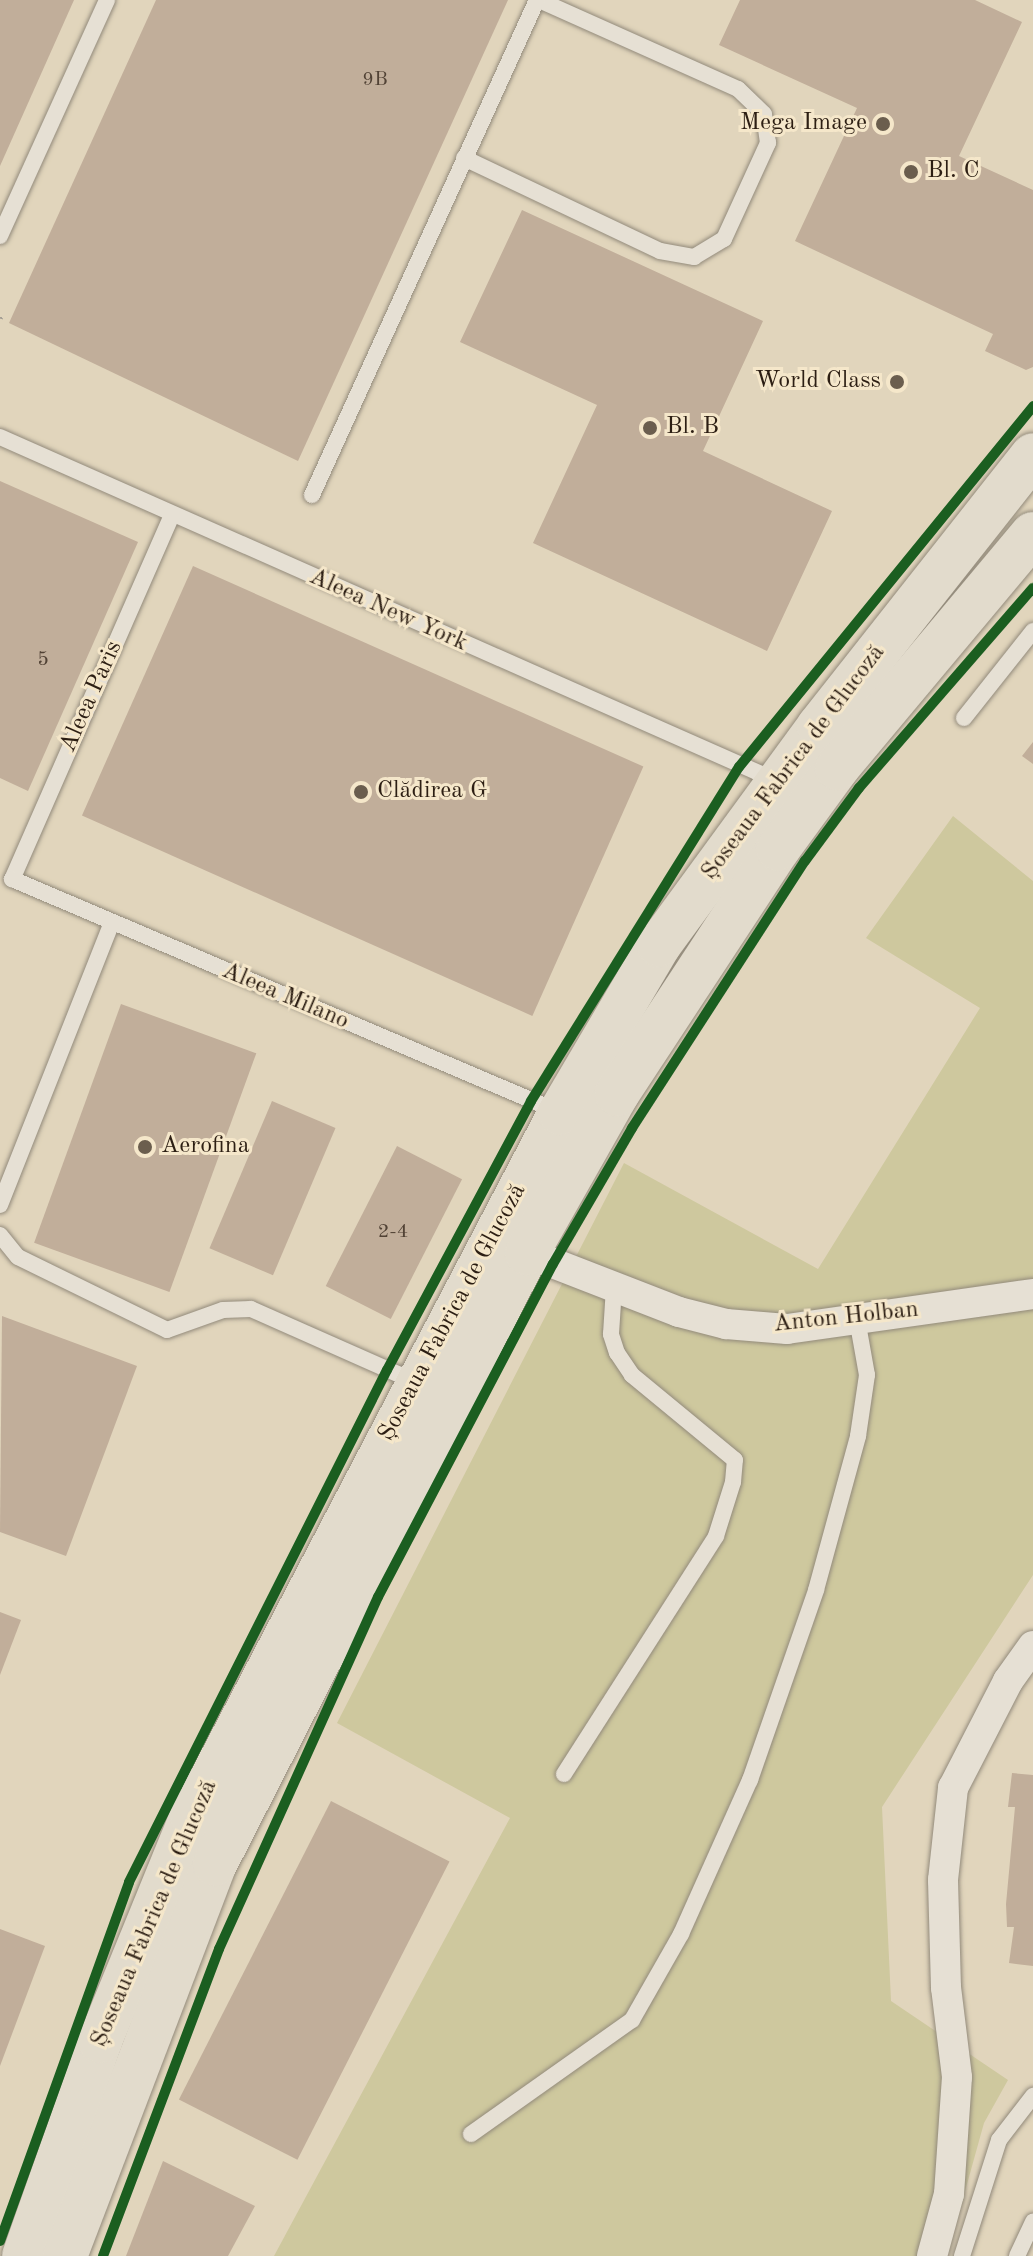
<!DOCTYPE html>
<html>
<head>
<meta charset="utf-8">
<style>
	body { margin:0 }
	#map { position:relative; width:1033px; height:2256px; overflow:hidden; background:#e1d5bc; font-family:"Old Standard TT",serif }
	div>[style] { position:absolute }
	.green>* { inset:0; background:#cec89e }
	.building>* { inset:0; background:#c1ae9a; transform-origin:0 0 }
	.path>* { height:5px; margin-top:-2.5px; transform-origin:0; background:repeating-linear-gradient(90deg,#a49e94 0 2px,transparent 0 6px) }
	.roads { filter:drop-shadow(0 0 2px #928a7b) drop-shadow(0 0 2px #928a7b) }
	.service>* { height:16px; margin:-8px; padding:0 8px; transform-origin:8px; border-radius:8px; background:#e6e0d4 }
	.minor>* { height:30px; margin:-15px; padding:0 15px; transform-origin:15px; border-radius:15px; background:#e6e0d4 }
	.primary>* { height:44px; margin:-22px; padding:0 22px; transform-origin:22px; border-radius:22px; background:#e2dbcc }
	.cycleway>* { height:10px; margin:-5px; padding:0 5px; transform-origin:5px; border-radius:5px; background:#1b5e20 }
	.dots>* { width:22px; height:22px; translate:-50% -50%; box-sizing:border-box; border:4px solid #f5e7ca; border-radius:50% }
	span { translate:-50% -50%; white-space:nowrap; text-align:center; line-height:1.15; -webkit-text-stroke:6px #f5e7ca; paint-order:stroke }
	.number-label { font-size:20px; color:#514235 }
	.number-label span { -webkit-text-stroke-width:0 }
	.poi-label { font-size:24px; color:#2c1e13 }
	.right { translate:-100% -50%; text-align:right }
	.left { translate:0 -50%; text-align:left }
	.street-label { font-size:24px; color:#2c1e13 }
</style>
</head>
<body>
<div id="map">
	<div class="green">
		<i style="clip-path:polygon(953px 816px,1033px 881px,1033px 1575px,882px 1807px,891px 2001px,1008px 2080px,984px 2123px,947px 2256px,274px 2256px,510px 1818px,337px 1723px,624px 1163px,818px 1269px,980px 1008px,866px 938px)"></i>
	</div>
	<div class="building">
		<i style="clip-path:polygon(0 0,74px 0,0 166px)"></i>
		<i style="clip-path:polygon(156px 0,508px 0,298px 461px,9px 323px)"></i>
		<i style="clip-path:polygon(740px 0,975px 0,1022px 22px,959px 156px,1033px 190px,1033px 367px,1026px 370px,985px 351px,993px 334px,795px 241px,857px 108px,719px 45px)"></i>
		<i style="clip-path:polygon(522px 210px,763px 321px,703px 451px,832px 511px,767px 651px,533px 543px,597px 405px,460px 342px)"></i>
		<i style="clip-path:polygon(0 481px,138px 542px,28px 791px,0 778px)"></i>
		<i style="left:193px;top:566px;width:493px;height:273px;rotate:24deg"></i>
		<i style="clip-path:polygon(1033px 742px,1033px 764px,1022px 756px)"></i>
		<i style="left:121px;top:1004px;width:144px;height:254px;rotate:20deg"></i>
		<i style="left:272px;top:1101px;width:69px;height:160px;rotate:23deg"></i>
		<i style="left:397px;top:1146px;width:73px;height:157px;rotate:27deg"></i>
		<i style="clip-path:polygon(2px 1316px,137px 1366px,66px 1556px,0 1532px)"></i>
		<i style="clip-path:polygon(0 1612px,21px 1620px,0 1675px)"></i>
		<i style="clip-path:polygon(1012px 1773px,1033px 1775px,1033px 1966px,1009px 1963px,1014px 1927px,1007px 1927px,1006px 1904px,1015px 1807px,1008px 1807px)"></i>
		<i style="left:331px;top:1801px;width:133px;height:335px;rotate:27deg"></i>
		<i style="clip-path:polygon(0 1929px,45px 1946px,0 2066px)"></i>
		<i style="clip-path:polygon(163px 2161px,255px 2206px,228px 2256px,126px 2256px)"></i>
	</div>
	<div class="path">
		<i style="left:0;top:318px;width:2px;rotate:-63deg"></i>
	</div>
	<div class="roads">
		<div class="service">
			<i style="left:464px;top:158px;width:217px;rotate:25.4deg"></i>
			<i style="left:660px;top:251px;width:35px;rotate:10deg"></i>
			<i style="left:694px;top:257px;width:35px;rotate:-31deg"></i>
			<i style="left:724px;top:239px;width:106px;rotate:-65.4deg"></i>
			<i style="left:768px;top:143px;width:29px;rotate:-98deg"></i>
			<i style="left:764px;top:114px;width:36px;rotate:-136deg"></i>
			<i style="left:738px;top:89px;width:218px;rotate:-155.9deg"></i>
			<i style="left:0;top:236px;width:259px;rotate:-65.6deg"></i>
			<i style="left:0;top:437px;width:850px;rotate:23.88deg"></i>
			<i style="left:312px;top:495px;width:544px;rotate:-65.56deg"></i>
			<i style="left:172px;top:515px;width:398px;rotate:113.7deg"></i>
			<i style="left:12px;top:879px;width:595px;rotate:23.07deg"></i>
			<i style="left:964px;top:718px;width:111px;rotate:-51.6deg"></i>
			<i style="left:0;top:1205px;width:304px;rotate:-68.4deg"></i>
			<i style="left:0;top:1235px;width:28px;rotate:51deg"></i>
			<i style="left:18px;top:1257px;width:166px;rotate:26.1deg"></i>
			<i style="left:167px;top:1330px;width:59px;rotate:-19.7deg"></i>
			<i style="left:223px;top:1310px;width:28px;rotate:-2deg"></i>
			<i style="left:251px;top:1309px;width:180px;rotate:23.9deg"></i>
			<i style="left:564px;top:1774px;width:282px;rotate:-57.4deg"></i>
			<i style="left:716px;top:1536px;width:57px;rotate:-72.5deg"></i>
			<i style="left:733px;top:1482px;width:22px;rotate:-85deg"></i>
			<i style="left:735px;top:1460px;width:134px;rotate:-140.5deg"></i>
			<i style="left:632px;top:1375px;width:27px;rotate:-124deg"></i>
			<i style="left:617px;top:1353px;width:20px;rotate:-108deg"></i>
			<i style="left:611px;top:1334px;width:47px;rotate:-86.3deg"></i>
			<i style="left:471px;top:2134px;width:197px;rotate:-35.3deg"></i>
			<i style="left:632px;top:2020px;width:99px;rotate:-60.3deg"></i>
			<i style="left:681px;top:1934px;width:169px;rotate:-65.9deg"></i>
			<i style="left:750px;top:1780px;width:201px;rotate:-70.8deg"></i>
			<i style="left:816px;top:1590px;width:160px;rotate:-74.7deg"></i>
			<i style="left:858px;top:1436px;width:62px;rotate:-81.6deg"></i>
			<i style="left:867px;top:1375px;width:57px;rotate:-100.1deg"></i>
			<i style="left:962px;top:2256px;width:122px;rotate:-72.3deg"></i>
			<i style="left:999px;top:2140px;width:56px;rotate:-52.3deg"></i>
			<i style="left:1017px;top:2256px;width:38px;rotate:-65deg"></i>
		</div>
		<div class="minor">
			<i style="left:527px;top:1253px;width:163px;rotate:21.2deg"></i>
			<i style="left:679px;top:1312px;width:49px;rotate:14.3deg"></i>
			<i style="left:726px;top:1324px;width:61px;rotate:4.7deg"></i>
			<i style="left:787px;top:1329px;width:248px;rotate:-8.1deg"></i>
			<i style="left:932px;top:2256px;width:64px;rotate:-74.7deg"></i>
			<i style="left:949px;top:2194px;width:117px;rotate:-86.1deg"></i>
			<i style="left:957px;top:2077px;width:90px;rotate:-97deg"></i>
			<i style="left:946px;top:1988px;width:108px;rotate:-91.6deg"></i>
			<i style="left:943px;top:1880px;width:93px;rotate:-83.8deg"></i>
			<i style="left:953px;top:1788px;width:120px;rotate:-62.8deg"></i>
			<i style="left:1008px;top:1681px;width:43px;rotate:-54.5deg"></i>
		</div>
		<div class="primary">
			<i style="left:24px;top:2256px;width:228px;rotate:-70.5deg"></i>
			<i style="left:100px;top:2041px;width:243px;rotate:-67.8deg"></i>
			<i style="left:192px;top:1816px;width:793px;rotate:-62.37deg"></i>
			<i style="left:560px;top:1113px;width:195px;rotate:-59.5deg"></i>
			<i style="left:659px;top:945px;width:271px;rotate:-53.8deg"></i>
			<i style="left:819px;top:726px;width:345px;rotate:-51.7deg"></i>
			<i style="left:65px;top:2256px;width:420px;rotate:-69.1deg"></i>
			<i style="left:215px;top:1864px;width:686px;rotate:-62.95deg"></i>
			<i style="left:527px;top:1253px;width:183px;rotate:-60.5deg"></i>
			<i style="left:617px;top:1094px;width:293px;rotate:-56.7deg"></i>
			<i style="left:778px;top:849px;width:100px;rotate:-53.9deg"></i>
			<i style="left:837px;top:768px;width:305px;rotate:-50.1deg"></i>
		</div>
	</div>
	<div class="cycleway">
		<i style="left:0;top:2241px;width:381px;rotate:-70.2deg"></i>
		<i style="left:129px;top:1882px;width:573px;rotate:-63.26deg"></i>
		<i style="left:387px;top:1370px;width:305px;rotate:-61.8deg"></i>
		<i style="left:531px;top:1101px;width:393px;rotate:-58.1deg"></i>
		<i style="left:739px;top:767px;width:466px;rotate:-50.8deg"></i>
		<i style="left:103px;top:2256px;width:328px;rotate:-69.3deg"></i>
		<i style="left:219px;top:1949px;width:386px;rotate:-65.7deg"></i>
		<i style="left:378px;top:1597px;width:376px;rotate:-62.3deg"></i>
		<i style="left:553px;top:1264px;width:157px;rotate:-59.8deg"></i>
		<i style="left:632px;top:1128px;width:318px;rotate:-57.1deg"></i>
		<i style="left:805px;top:861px;width:91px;rotate:-53.5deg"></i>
		<i style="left:859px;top:788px;width:265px;rotate:-49deg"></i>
	</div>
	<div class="dots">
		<i style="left:883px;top:124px;background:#6b5e4e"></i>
		<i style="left:911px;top:172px;background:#6b5e4e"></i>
		<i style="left:897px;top:382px;background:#6b5e4e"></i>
		<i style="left:650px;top:428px;background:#6b5e4e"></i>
		<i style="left:361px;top:792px;background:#6b5e4e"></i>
		<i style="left:145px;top:1147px;background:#6b5e4e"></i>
	</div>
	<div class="number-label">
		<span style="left:375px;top:80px">9B</span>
		<span style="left:43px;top:660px">5</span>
		<span style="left:393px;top:1232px">2-4</span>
	</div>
	<div class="poi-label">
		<span class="right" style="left:867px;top:124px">Mega Image</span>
		<span class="left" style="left:927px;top:172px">Bl. C</span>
		<span class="right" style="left:881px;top:382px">World Class</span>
		<span class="left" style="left:666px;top:428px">Bl. B</span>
		<span class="left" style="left:377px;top:792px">Clădirea G</span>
		<span class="left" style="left:161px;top:1147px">Aerofina</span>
	</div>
	<div class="street-label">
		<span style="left:388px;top:611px;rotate:24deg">Aleea New York</span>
		<span style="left:92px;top:697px;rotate:-66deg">Aleea Paris</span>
		<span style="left:794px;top:763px;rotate:-53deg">Șoseaua Fabrica de Glucoză</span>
		<span style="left:285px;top:997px;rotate:23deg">Aleea Milano</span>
		<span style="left:453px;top:1313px;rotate:-62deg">Șoseaua Fabrica de Glucoză</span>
		<span style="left:846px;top:1318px;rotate:-6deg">Anton Holban</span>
		<span style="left:155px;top:1914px;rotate:-67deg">Șoseaua Fabrica de Glucoză</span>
	</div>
</div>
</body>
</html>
